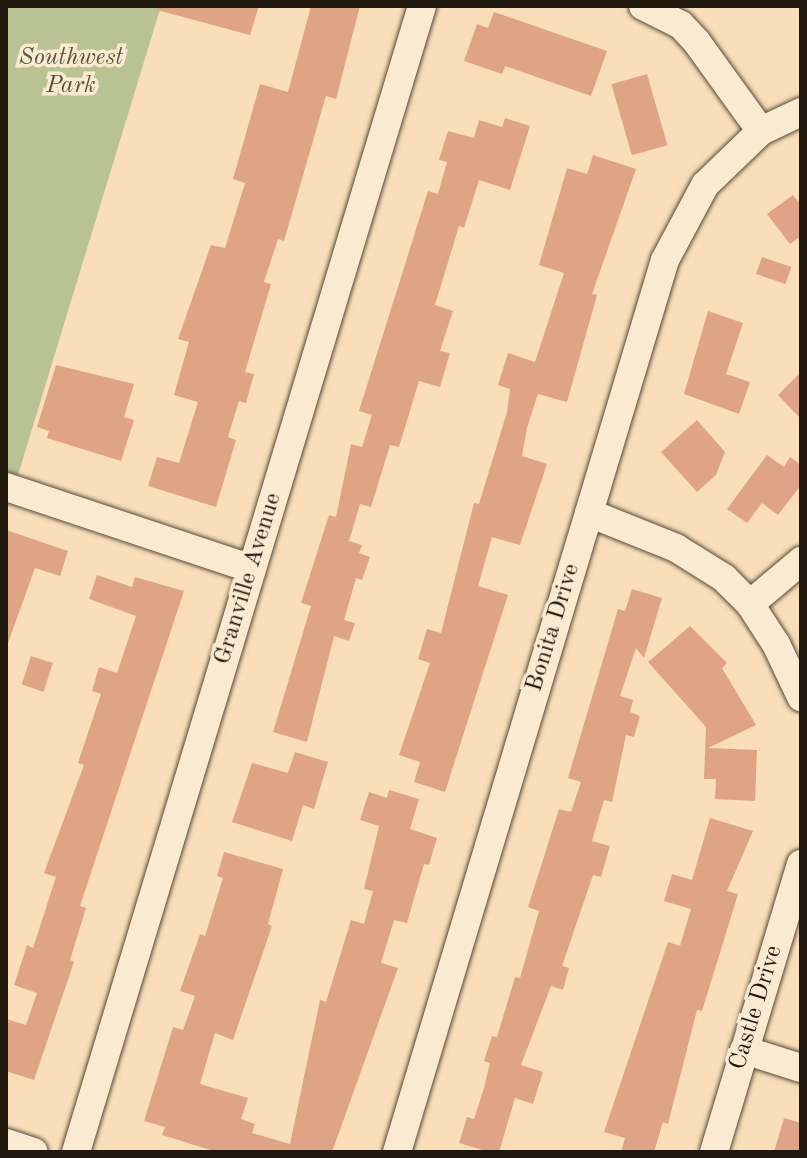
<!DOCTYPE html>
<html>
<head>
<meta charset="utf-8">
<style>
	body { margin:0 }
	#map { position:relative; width:807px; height:1158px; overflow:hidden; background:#f9deb9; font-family:"Old Standard TT",serif }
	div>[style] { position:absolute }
	.green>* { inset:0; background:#b9c293 }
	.building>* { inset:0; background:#dfa486; transform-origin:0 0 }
	.roads { filter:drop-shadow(0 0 2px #564a38) drop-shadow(0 0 2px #564a38) }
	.minor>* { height:28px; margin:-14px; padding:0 14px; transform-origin:14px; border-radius:14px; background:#fbead2 }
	span { translate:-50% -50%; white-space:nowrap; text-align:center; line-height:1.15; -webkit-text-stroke:7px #fbead2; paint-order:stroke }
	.park-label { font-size:24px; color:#56543c; font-style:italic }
	.street-label { font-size:24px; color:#20180d }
	.frame { position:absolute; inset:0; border:8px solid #20180d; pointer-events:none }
</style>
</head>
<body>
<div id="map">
	<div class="green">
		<i style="clip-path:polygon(6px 6px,161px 6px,18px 475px,6px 471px)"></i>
	</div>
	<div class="building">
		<i style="clip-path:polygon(157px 6px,259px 6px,250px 35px,157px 10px)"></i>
		<i style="clip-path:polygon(311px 6px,360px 6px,336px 99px,326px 96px,284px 241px,278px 239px,264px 282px,271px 284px,245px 372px,254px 374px,246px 403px,239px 401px,228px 437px,236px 440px,216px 507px,148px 486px,157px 457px,179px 463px,198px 402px,174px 395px,189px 342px,178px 339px,211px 245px,225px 248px,245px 183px,233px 179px,260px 84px,288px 92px)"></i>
		<i style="clip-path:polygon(494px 12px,607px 51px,591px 96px,505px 66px,502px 74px,464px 61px,477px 24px,488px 28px)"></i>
		<i style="left:647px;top:74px;width:74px;height:37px;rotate:74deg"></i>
		<i style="clip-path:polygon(505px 118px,530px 126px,510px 190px,479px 180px,464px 228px,459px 226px,435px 305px,453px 311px,440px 351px,450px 353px,440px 387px,419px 381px,399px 447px,390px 445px,371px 507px,360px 504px,349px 541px,362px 545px,359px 553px,370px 557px,362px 580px,356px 578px,344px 620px,355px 623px,349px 641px,334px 636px,307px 742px,273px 732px,311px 606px,301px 603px,329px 515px,336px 517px,351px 444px,362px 447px,372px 415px,359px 411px,428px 191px,438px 194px,447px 162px,439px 160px,448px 131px,474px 138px,479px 120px,502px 127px)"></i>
		<i style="clip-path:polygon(593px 155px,636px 169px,592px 294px,597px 295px,567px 402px,538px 394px,527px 428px,522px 456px,547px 464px,520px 545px,492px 537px,478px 586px,508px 595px,445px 792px,414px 782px,420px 762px,399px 755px,430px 663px,418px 659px,427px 629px,441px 633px,474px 503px,479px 504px,507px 412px,510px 389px,498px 385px,508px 353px,535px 362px,564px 273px,539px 265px,567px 168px,587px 174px)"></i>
		<i style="clip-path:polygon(793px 195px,801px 205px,801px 236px,790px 244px,767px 214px)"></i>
		<i style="left:762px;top:257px;width:31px;height:18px;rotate:19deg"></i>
		<i style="clip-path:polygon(708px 311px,743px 323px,726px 374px,750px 382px,739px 414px,684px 394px)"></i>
		<i style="clip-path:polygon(56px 365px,134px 384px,124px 417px,134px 420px,121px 461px,47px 438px,49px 431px,37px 427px)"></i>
		<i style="clip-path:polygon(801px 372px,801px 419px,778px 395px)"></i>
		<i style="clip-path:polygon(697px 420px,725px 452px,716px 475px,697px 492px,661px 452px)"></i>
		<i style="clip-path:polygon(767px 455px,784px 467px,790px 457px,801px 465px,801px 485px,778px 515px,762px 503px,747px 523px,727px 509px)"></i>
		<i style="clip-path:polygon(6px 530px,68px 551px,60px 576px,35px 568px,8px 643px)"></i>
		<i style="clip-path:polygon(97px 575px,132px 587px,135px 577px,184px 591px,80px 906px,86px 908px,70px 960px,74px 962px,34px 1080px,6px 1071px,6px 1019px,26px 1025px,37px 993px,14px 985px,27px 945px,33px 948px,56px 877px,44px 873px,84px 765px,78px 763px,101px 694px,92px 691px,99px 667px,117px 673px,136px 616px,89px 599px)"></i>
		<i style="clip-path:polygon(632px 589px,662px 598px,644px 658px,636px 648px,620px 696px,633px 700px,630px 712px,640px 716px,634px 737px,626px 735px,612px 802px,604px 800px,592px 841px,610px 846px,601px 877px,593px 875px,562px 966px,569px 968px,563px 990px,551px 986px,521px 1065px,543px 1072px,533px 1104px,515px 1098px,499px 1152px,489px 1152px,459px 1143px,467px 1117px,474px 1119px,484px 1088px,490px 1063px,484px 1061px,492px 1036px,497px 1037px,515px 977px,520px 978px,539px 911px,528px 907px,559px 809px,571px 812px,581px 782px,568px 778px,618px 609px,625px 611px)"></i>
		<i style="clip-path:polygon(690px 626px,727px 663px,722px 668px,756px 725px,708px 748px,757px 750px,755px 801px,715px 799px,716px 779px,704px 779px,706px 727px,648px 662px)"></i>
		<i style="left:31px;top:656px;width:23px;height:30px;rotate:18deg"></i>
		<i style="clip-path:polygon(295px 752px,328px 762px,314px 809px,303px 805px,292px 841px,232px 822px,252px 763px,288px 773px)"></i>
		<i style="clip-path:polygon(389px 790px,419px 799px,410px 829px,437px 838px,429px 865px,424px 864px,407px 923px,394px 920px,381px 963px,398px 968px,332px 1152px,217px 1152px,162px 1135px,165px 1127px,144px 1121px,173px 1027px,183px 1030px,195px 996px,180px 991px,200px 934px,205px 936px,223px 878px,217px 876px,224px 852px,283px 869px,268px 924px,272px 926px,233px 1040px,215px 1033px,200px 1084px,248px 1098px,241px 1119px,255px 1124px,252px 1133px,290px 1144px,320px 1000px,326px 1002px,351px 920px,364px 924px,373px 891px,364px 889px,379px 826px,360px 820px,369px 792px,387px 798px)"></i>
		<i style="clip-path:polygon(710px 818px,753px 831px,727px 891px,738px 894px,702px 1011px,697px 1010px,668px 1124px,663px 1122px,654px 1152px,621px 1152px,625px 1138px,604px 1132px,668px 942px,680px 946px,691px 909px,664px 901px,672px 874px,692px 880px)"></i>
		<i style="clip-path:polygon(784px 1118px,801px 1123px,801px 1152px,774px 1152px)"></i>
	</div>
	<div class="roads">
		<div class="minor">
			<i style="left:643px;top:6px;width:42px;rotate:26.6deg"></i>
			<i style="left:681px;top:25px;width:22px;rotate:47deg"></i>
			<i style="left:696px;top:41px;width:111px;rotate:54.2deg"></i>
			<i style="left:761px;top:131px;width:44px;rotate:-25.4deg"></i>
			<i style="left:6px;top:487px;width:259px;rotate:18.4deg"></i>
			<i style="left:589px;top:513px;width:94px;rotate:21.9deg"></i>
			<i style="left:676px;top:548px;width:57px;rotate:32deg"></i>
			<i style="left:724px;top:578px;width:37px;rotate:45deg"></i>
			<i style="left:750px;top:604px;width:48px;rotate:57deg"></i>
			<i style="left:776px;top:644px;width:59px;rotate:64.7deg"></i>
			<i style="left:750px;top:604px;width:67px;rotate:-40.1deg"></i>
			<i style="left:744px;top:1050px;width:60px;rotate:17.5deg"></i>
			<i style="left:6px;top:1143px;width:29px;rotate:18deg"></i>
			<i style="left:76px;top:1152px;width:1197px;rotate:-73.2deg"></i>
			<i style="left:397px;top:1152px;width:931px;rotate:-73.28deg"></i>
			<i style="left:665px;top:260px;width:85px;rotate:-61.9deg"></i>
			<i style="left:705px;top:185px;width:78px;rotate:-44deg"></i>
			<i style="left:714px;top:1152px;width:301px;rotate:-73.2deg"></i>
		</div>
	</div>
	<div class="park-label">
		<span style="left:71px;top:73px">Southwest<br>Park</span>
	</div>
	<div class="street-label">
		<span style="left:249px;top:579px;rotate:-73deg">Granville Avenue</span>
		<span style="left:554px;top:628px;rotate:-73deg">Bonita Drive</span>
		<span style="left:757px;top:1008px;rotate:-73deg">Castle Drive</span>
	</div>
	<div class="frame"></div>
</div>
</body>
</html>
